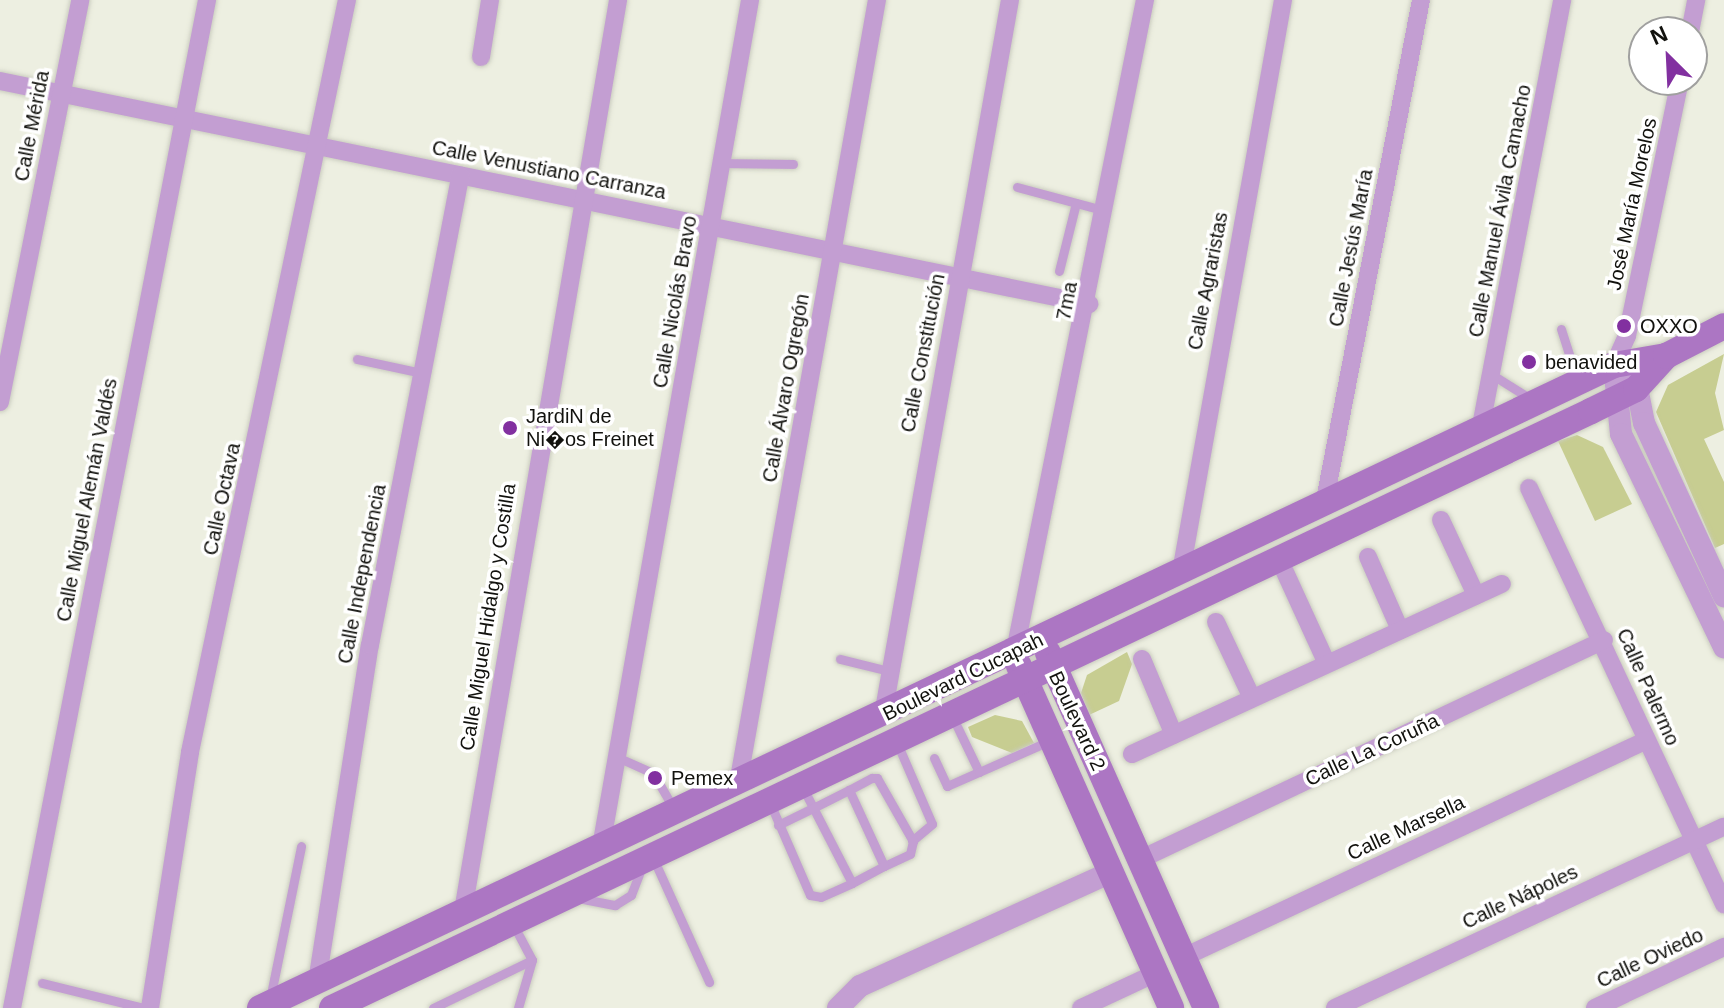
<!DOCTYPE html>
<html>
<head>
<meta charset="utf-8">
<style>
	body { margin:0 }
	#map { position:relative; width:1724px; height:1008px; overflow:hidden; background:#edefe1; font-family:Arial,sans-serif }
	div>[style] { position:absolute }
	.green>* { inset:0; background:#c7cd91 }
	.roads { filter:drop-shadow(0 0 2px #caccbf) drop-shadow(0 0 2px #caccbf) }
	.service>* { height:9px; margin:-4.5px; padding:0 4.5px; transform-origin:4.5px; border-radius:4.5px; background:#c39ed2 }
	.minor>* { height:18px; margin:-9px; padding:0 9px; transform-origin:9px; border-radius:9px; background:#c39ed2 }
	.tertiary>* { height:22px; margin:-11px; padding:0 11px; transform-origin:11px; border-radius:11px; background:#c39ed2 }
	.secondary>* { height:26px; margin:-13px; padding:0 13px; transform-origin:13px; border-radius:13px; background:#ac76c3 }
	.dots>* { width:22px; height:22px; translate:-50% -50%; box-sizing:border-box; border:4px solid #fff; border-radius:50% }
	span { translate:-50% -50%; white-space:nowrap; text-align:center; line-height:1.15; -webkit-text-stroke:7px #fff; paint-order:stroke }
	.street-label { font-size:20px; color:#12120e }
	.poi-label { font-size:20px; color:#12120e }
	.left { translate:0 -50%; text-align:left }
	.north { position:absolute; left:1628px; top:16px; width:80px; height:80px; box-sizing:border-box; background:#fff; border:2px solid #a0a09f; border-radius:50%; rotate:336deg; font-size:22px; font-weight:700; line-height:32px; text-align:center; color:#12120e }
	.north::after { content:''; display:block; margin:auto; width:28px; height:36px; background:#8230a0; clip-path:polygon(50% 0,100% 100%,50% 72%,0 100%) }
</style>
</head>
<body>
<div id="map">
	<div class="green">
		<i style="clip-path:polygon(1724px 354px,1715px 393px,1724px 430px,1704px 439px,1724px 482px,1724px 544px,1715px 548px,1656px 412px,1668px 385px)"></i>
		<i style="clip-path:polygon(1577px 435px,1603px 447px,1632px 504px,1595px 521px,1558px 441px)"></i>
		<i style="clip-path:polygon(1127px 652px,1132px 664px,1119px 701px,1089px 715px,1081px 693px,1087px 675px)"></i>
		<i style="clip-path:polygon(995px 715px,1022px 721px,1034px 743px,1012px 753px,972px 737px,968px 727px)"></i>
	</div>
	<div class="roads">
		<div class="service">
			<i style="left:721px;top:163px;width:72px;rotate:0.8deg"></i>
			<i style="left:1017px;top:187px;width:89px;rotate:15deg"></i>
			<i style="left:1059px;top:271px;width:70px;rotate:-76deg"></i>
			<i style="left:1561px;top:329px;width:52px;rotate:72.3deg"></i>
			<i style="left:357px;top:359px;width:66px;rotate:12.2deg"></i>
			<i style="left:1491px;top:374px;width:51px;rotate:32.1deg"></i>
			<i style="left:840px;top:659px;width:50px;rotate:13.8deg"></i>
			<i style="left:897px;top:743px;width:88px;rotate:66.6deg"></i>
			<i style="left:932px;top:824px;width:26px;rotate:140deg"></i>
			<i style="left:617px;top:757px;width:37px;rotate:24deg"></i>
			<i style="left:934px;top:758px;width:31px;rotate:65deg"></i>
			<i style="left:947px;top:786px;width:35px;rotate:-24deg"></i>
			<i style="left:979px;top:772px;width:62px;rotate:-115.7deg"></i>
			<i style="left:979px;top:772px;width:77px;rotate:-23.9deg"></i>
			<i style="left:660px;top:785px;width:28px;rotate:60deg"></i>
			<i style="left:770px;top:803px;width:100px;rotate:66.5deg"></i>
			<i style="left:810px;top:895px;width:11px;rotate:10deg"></i>
			<i style="left:821px;top:897px;width:34px;rotate:-24deg"></i>
			<i style="left:852px;top:883px;width:107px;rotate:-117.3deg"></i>
			<i style="left:778px;top:825px;width:39px;rotate:-26deg"></i>
			<i style="left:813px;top:808px;width:40px;rotate:-26.6deg"></i>
			<i style="left:849px;top:790px;width:26px;rotate:-28deg"></i>
			<i style="left:872px;top:778px;width:5px"></i>
			<i style="left:877px;top:778px;width:73px;rotate:60.3deg"></i>
			<i style="left:913px;top:841px;width:13px;rotate:103deg"></i>
			<i style="left:910px;top:854px;width:29px;rotate:155deg"></i>
			<i style="left:884px;top:866px;width:84px;rotate:-114.7deg"></i>
			<i style="left:654px;top:860px;width:134px;rotate:65.7deg"></i>
			<i style="left:852px;top:883px;width:36px;rotate:-28deg"></i>
			<i style="left:578px;top:898px;width:38px;rotate:11deg"></i>
			<i style="left:615px;top:905px;width:19px;rotate:-32deg"></i>
			<i style="left:631px;top:895px;width:31px;rotate:-69deg"></i>
			<i style="left:514px;top:926px;width:38px;rotate:62deg"></i>
			<i style="left:532px;top:960px;width:50px;rotate:106.3deg"></i>
			<i style="left:42px;top:983px;width:105px;rotate:13.8deg"></i>
			<i style="left:270px;top:999px;width:156px;rotate:-78.5deg"></i>
			<i style="left:433px;top:1008px;width:110px;rotate:-25.9deg"></i>
		</div>
		<div class="minor">
			<i style="left:1690px;top:32px;width:33px;rotate:-79deg"></i>
			<i style="left:481px;top:57px;width:58px;rotate:-81deg"></i>
			<i style="left:0;top:81px;width:1112px;rotate:11.57deg"></i>
			<i style="left:1614px;top:365px;width:32px;rotate:-66deg"></i>
			<i style="left:1627px;top:336px;width:261px;rotate:-78.3deg"></i>
			<i style="left:0;top:402px;width:410px;rotate:-78.7deg"></i>
			<i style="left:1480px;top:431px;width:439px;rotate:-79.2deg"></i>
			<i style="left:1529px;top:488px;width:460px;rotate:64.9deg"></i>
			<i style="left:1324px;top:505px;width:514px;rotate:-79.13deg"></i>
			<i style="left:1441px;top:520px;width:83px;rotate:65deg"></i>
			<i style="left:1368px;top:557px;width:80px;rotate:66.3deg"></i>
			<i style="left:1279px;top:559px;width:115px;rotate:65.4deg"></i>
			<i style="left:1181px;top:572px;width:581px;rotate:-79.89deg"></i>
			<i style="left:1216px;top:622px;width:84px;rotate:64.7deg"></i>
			<i style="left:1015px;top:651px;width:664px;rotate:-78.71deg"></i>
			<i style="left:1142px;top:659px;width:82px;rotate:67.2deg"></i>
			<i style="left:883px;top:715px;width:726px;rotate:-79.93deg"></i>
			<i style="left:1132px;top:754px;width:407px;rotate:-24.7deg"></i>
			<i style="left:738px;top:784px;width:796px;rotate:-79.95deg"></i>
			<i style="left:601px;top:847px;width:860px;rotate:-80.02deg"></i>
			<i style="left:1141px;top:859px;width:512px;rotate:-25.31deg"></i>
			<i style="left:463px;top:911px;width:924px;rotate:-80.34deg"></i>
			<i style="left:1184px;top:957px;width:511px;rotate:-25.11deg"></i>
			<i style="left:317px;top:982px;width:341px;rotate:-81.1deg"></i>
			<i style="left:370px;top:645px;width:478px;rotate:-79.1deg"></i>
			<i style="left:12px;top:1008px;width:1027px;rotate:-79.05deg"></i>
			<i style="left:150px;top:1008px;width:259px;rotate:-81.1deg"></i>
			<i style="left:190px;top:752px;width:768px;rotate:-78.21deg"></i>
			<i style="left:1081px;top:1008px;width:83px;rotate:-25deg"></i>
			<i style="left:1335px;top:1008px;width:429px;rotate:-25deg"></i>
			<i style="left:1595px;top:1008px;width:143px;rotate:-25.3deg"></i>
		</div>
		<div class="tertiary">
			<i style="left:1614px;top:365px;width:69px;rotate:84.2deg"></i>
			<i style="left:1621px;top:434px;width:237px;rotate:64.2deg"></i>
			<i style="left:1634px;top:372px;width:52px;rotate:78.9deg"></i>
			<i style="left:1644px;top:423px;width:191px;rotate:65.2deg"></i>
			<i style="left:838px;top:1008px;width:31px;rotate:-45deg"></i>
			<i style="left:860px;top:986px;width:276px;rotate:-24.4deg"></i>
		</div>
		<div class="secondary">
			<i style="left:1048px;top:653px;width:389px;rotate:66deg"></i>
			<i style="left:1019px;top:666px;width:374px;rotate:66deg"></i>
			<i style="left:260px;top:1008px;width:1499px;rotate:-25.4deg"></i>
			<i style="left:1614px;top:365px;width:53px;rotate:-9.8deg"></i>
			<i style="left:332px;top:1008px;width:1393px;rotate:-25.37deg"></i>
			<i style="left:1591px;top:411px;width:50px;rotate:-26.1deg"></i>
			<i style="left:1636px;top:389px;width:45px;rotate:-47.7deg"></i>
			<i style="left:1666px;top:356px;width:65px;rotate:-27.3deg"></i>
		</div>
	</div>
	<div class="dots">
		<i style="left:1624px;top:326px;background:#8230a0"></i>
		<i style="left:1529px;top:362px;background:#8230a0"></i>
		<i style="left:510px;top:428px;background:#8230a0"></i>
		<i style="left:655px;top:778px;background:#8230a0"></i>
	</div>
	<div class="street-label">
		<span style="left:32px;top:126px;rotate:-79deg">Calle Mérida</span>
		<span style="left:549px;top:170px;rotate:11deg">Calle Venustiano Carranza</span>
		<span style="left:1632px;top:204px;rotate:-78deg">José María Morelos</span>
		<span style="left:1500px;top:211px;rotate:-79deg">Calle Manuel Ávila Camacho</span>
		<span style="left:1351px;top:248px;rotate:-79deg">Calle Jesús María</span>
		<span style="left:1208px;top:281px;rotate:-79deg">Calle Agraristas</span>
		<span style="left:1067px;top:301px;rotate:-79deg">7ma</span>
		<span style="left:675px;top:302px;rotate:-80deg">Calle Nicolás Bravo</span>
		<span style="left:923px;top:353px;rotate:-79deg">Calle Constitución</span>
		<span style="left:786px;top:388px;rotate:-80deg">Calle Álvaro Ogregón</span>
		<span style="left:222px;top:499px;rotate:-78deg">Calle Octava</span>
		<span style="left:87px;top:500px;rotate:-79deg">Calle Miguel Alemán Valdés</span>
		<span style="left:362px;top:574px;rotate:-79deg">Calle Independencia</span>
		<span style="left:488px;top:617px;rotate:-81deg">Calle Miguel Hidalgo y Costilla</span>
		<span style="left:963px;top:677px;rotate:-26deg">Boulevard Cucapah</span>
		<span style="left:1648px;top:687px;rotate:66deg">Calle Palermo</span>
		<span style="left:1077px;top:721px;rotate:65deg">Boulevard 2</span>
		<span style="left:1372px;top:750px;rotate:-25deg">Calle La Coruña</span>
		<span style="left:1406px;top:828px;rotate:-25deg">Calle Marsella</span>
		<span style="left:1520px;top:897px;rotate:-25deg">Calle Nápoles</span>
		<span style="left:1650px;top:958px;rotate:-25deg">Calle Oviedo</span>
	</div>
	<div class="poi-label">
		<span class="left" style="left:1640px;top:326px">OXXO</span>
		<span class="left" style="left:1545px;top:362px">benavided</span>
		<span class="left" style="left:526px;top:428px">JardiN de<br>Ni�os Freinet</span>
		<span class="left" style="left:671px;top:778px">Pemex</span>
	</div>
	<div class="north">N</div>
</div>
</body>
</html>
